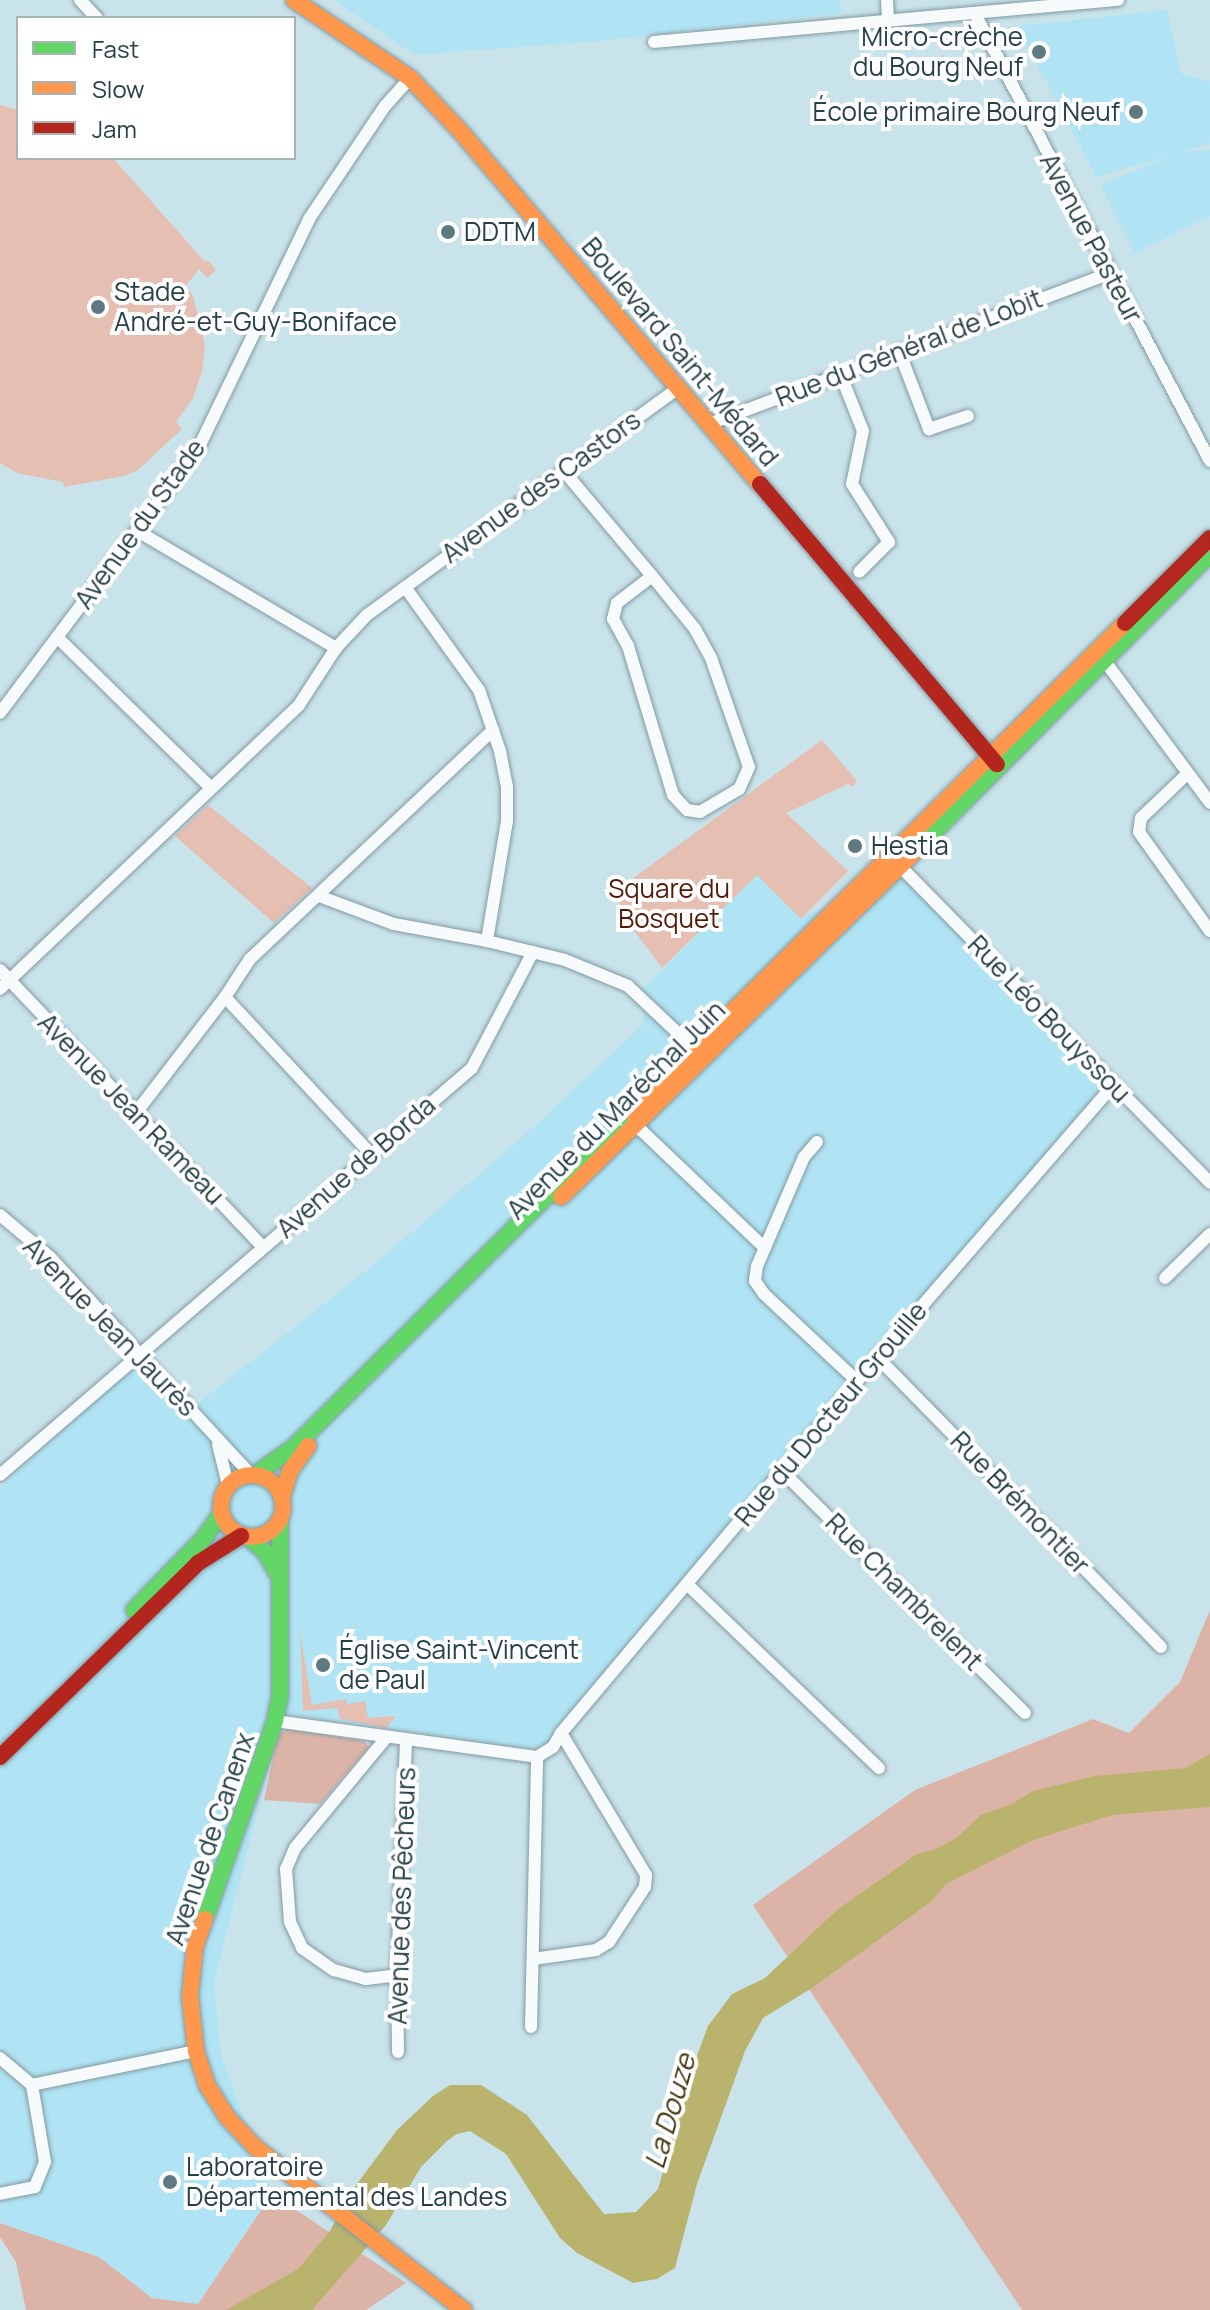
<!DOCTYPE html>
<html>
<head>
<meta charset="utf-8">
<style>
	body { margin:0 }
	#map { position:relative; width:1210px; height:2310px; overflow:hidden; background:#c9e3eb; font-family:Manrope,sans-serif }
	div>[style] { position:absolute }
	.built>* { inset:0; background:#b0e4f4 }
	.green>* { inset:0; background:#e6bfb3 }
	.forest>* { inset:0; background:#dcb4a7 }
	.water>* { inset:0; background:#bab36e }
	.roads { filter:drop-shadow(0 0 2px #839aa1) drop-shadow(0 0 2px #839aa1) }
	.street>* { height:12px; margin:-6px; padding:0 6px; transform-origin:6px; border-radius:6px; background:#f7fbfc }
	.fast>* { height:16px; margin:-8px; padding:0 8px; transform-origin:8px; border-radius:8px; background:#63d668 }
	.slow>* { height:16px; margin:-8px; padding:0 8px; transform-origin:8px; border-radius:8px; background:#ff974d }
	.slow>.ring { margin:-8px; padding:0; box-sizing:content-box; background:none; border:16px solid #ff974d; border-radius:50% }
	.jam>* { height:16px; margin:-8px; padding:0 8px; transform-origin:8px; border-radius:8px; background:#b3261e }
	.dots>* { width:22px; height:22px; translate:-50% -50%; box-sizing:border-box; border:4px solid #fff; border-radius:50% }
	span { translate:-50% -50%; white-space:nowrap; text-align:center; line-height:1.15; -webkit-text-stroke:8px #fff; paint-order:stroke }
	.poi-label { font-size:26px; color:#264047 }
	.right { translate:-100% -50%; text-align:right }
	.left { translate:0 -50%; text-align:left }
	.street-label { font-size:26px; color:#264047 }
	.park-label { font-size:26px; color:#531906 }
	.water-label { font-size:28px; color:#433b10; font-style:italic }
	.legend { position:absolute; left:16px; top:16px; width:280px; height:144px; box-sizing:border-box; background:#fff; border:2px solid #a8b3b5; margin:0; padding:10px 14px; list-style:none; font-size:24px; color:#264047 }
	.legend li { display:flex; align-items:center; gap:16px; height:40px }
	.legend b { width:40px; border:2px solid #a8b3b5 }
</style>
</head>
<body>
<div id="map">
	<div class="built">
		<i style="clip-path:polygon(334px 0,839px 0,842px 13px,600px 41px,415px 55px)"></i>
		<i style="clip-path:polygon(1167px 10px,1181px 74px,1210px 81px,1210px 143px,1183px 152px,1210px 150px,1210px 216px,1135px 253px,1101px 186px,1168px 156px,1096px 177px,1017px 26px)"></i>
		<i style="clip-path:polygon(910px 870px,1114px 1083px,543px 1750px,282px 1714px,214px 1983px,221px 2055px,272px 2194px,198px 2304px,152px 2298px,99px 2257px,0 2223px,0 1488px,132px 1365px,182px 1416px,379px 1260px,518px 1141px,643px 1025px,645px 987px,757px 874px,801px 918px)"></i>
	</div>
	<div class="green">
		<i style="clip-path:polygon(0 105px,18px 110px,18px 158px,113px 158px,205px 262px,208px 260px,216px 270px,207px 278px,199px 269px,185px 287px,193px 295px,205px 346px,202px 372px,193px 398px,176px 422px,182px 429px,138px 470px,124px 476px,64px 487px,63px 482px,17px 473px,0 463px)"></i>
		<i style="clip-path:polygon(822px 740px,857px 781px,852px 787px,848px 784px,786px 813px,848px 871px,801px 919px,757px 875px,662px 968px,621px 913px,617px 890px)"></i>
		<i style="clip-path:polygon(208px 805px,312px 888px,274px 923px,175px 836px)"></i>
		<i style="clip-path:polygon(300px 1631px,312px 1705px,346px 1699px,347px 1704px,365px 1701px,368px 1718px,396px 1716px,386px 1728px,340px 1719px,337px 1708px,303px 1711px)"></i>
	</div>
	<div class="forest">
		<i style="clip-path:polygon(1210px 1610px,1210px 2310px,1022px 2310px,753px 1905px,915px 1790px,1093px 1719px,1129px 1733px,1180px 1682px)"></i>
		<i style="clip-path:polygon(288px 1729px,364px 1741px,369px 1747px,320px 1804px,264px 1800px,278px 1735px)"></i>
		<i style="clip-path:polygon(272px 2194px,406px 2283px,366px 2310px,26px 2310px,16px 2262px,0 2237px,0 2223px,99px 2257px,152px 2298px,198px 2304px)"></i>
	</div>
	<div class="water">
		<i style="clip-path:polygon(1210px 1754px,1210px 1807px,1112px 1815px,1031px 1841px,946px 1884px,932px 1901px,812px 1988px,763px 2018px,745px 2051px,697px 2184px,675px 2268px,657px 2279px,633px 2283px,577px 2253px,560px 2238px,506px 2154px,470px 2131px,457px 2134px,447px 2141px,421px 2167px,386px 2225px,312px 2310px,226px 2310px,298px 2269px,330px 2231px,351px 2192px,397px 2130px,433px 2096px,450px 2085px,481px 2085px,527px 2115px,604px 2214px,636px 2212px,658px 2189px,691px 2072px,708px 2026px,732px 1994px,765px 1978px,838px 1909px,917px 1854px,937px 1849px,956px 1838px,981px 1815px,1012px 1804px,1033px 1791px,1095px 1776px,1185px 1768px)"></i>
	</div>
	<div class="roads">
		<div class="street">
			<i style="left:80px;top:0;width:25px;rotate:47deg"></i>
			<i style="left:887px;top:0;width:19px;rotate:87deg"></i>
			<i style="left:975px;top:14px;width:505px;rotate:62.27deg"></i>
			<i style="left:654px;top:42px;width:466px;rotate:-5.2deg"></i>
			<i style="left:899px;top:351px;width:84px;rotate:69deg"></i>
			<i style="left:929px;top:429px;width:41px;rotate:-18.4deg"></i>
			<i style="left:840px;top:373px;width:62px;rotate:68.4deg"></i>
			<i style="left:863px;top:431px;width:54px;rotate:101.7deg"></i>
			<i style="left:852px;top:484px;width:69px;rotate:57.5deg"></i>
			<i style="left:889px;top:542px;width:42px;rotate:135deg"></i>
			<i style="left:709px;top:424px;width:427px;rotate:-20.6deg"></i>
			<i style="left:563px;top:470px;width:138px;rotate:50deg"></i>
			<i style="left:652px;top:576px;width:68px;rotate:50.9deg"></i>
			<i style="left:695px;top:629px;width:33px;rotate:61deg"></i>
			<i style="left:711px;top:658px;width:115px;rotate:70.8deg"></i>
			<i style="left:749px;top:767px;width:24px;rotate:114deg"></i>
			<i style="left:739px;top:789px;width:45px;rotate:149.5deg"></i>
			<i style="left:700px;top:812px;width:13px;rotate:-171deg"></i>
			<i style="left:687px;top:810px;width:21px;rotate:-133deg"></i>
			<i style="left:673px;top:795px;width:156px;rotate:-106.8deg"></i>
			<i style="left:628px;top:646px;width:31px;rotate:-119deg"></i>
			<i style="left:613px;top:619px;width:16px;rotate:-76deg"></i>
			<i style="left:617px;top:603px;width:44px;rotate:-37.6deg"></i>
			<i style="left:139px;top:532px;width:229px;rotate:30.5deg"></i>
			<i style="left:405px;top:587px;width:127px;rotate:54.3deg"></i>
			<i style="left:479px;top:690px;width:65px;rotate:71deg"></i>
			<i style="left:500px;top:751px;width:37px;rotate:79deg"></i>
			<i style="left:507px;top:787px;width:34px;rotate:90deg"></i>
			<i style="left:507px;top:821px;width:122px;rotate:99.5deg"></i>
			<i style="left:57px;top:637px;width:216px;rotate:44.4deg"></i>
			<i style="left:1101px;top:656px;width:183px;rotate:53.4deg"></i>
			<i style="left:0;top:713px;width:330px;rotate:-53.1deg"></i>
			<i style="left:198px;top:449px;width:255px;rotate:-64.2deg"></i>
			<i style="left:309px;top:219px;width:136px;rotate:-56.1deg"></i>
			<i style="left:385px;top:106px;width:38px;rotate:-48deg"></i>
			<i style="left:1186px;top:775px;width:62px;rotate:136.3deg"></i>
			<i style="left:1141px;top:818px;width:14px;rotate:98deg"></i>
			<i style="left:1139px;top:832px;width:122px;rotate:54.4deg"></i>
			<i style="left:896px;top:862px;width:449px;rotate:45.6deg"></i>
			<i style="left:319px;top:896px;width:80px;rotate:20.5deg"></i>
			<i style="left:394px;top:924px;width:95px;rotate:10.4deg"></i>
			<i style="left:487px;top:941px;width:80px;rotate:13.7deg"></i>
			<i style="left:565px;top:960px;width:68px;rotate:22.4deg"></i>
			<i style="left:628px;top:986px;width:100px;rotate:43.4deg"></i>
			<i style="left:0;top:970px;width:382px;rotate:46.5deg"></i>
			<i style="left:0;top:989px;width:412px;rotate:-43.5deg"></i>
			<i style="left:299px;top:705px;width:68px;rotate:-57deg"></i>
			<i style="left:336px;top:648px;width:45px;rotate:-46.8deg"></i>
			<i style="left:367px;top:615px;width:385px;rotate:-36.1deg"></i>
			<i style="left:225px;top:997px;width:214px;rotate:47.1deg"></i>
			<i style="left:135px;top:1114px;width:148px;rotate:-52.4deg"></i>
			<i style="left:225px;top:997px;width:45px;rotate:-56.7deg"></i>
			<i style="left:250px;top:959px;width:334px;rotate:-43.3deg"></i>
			<i style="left:629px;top:1124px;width:15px;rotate:28deg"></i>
			<i style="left:642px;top:1131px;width:170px;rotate:43.6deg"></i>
			<i style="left:817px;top:1142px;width:20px;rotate:131deg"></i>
			<i style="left:804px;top:1157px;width:119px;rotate:113.3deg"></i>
			<i style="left:757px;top:1266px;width:15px;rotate:98deg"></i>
			<i style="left:755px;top:1281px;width:16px;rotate:55deg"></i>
			<i style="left:764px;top:1294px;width:127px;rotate:43.1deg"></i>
			<i style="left:0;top:1215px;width:65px;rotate:40deg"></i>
			<i style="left:50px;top:1257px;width:297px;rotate:47.3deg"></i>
			<i style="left:1165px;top:1278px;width:63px;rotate:-44.4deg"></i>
			<i style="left:879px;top:1359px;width:403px;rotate:45.6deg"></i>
			<i style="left:218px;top:1444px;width:42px;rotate:76.3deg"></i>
			<i style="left:782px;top:1471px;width:343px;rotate:44.9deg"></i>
			<i style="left:0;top:1475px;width:623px;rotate:-40.77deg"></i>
			<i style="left:472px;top:1068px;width:131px;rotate:-62.3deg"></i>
			<i style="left:687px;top:1584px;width:266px;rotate:43.8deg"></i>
			<i style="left:275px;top:1721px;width:264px;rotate:7.8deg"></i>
			<i style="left:537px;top:1757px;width:19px;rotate:-32deg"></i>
			<i style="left:553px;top:1747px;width:16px;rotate:-60deg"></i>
			<i style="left:561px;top:1733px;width:460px;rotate:-49.9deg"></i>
			<i style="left:857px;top:1381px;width:391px;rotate:-49.1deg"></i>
			<i style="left:386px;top:1738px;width:143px;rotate:129.6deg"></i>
			<i style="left:295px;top:1848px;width:23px;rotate:113deg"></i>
			<i style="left:286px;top:1869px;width:53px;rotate:85.7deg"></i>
			<i style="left:290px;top:1922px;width:29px;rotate:65deg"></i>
			<i style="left:302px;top:1948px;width:39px;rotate:35deg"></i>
			<i style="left:334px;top:1970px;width:33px;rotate:16deg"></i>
			<i style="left:366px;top:1979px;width:31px;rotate:-7deg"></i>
			<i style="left:533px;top:1959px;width:64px;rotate:-8.1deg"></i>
			<i style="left:596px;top:1950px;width:15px;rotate:-32deg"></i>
			<i style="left:609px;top:1942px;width:66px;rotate:-56.8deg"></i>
			<i style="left:645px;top:1887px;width:12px;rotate:-85deg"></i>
			<i style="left:646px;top:1875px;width:165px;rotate:-120.9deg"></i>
			<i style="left:531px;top:2027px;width:270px;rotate:-88.7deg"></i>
			<i style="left:398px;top:2052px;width:77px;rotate:-90.7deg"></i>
			<i style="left:397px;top:1975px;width:235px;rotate:-87.8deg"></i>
			<i style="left:0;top:2058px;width:42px;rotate:40.2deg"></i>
			<i style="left:32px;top:2085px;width:78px;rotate:80.4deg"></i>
			<i style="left:45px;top:2162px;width:27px;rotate:112deg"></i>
			<i style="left:35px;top:2187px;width:36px;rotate:169deg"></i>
			<i style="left:32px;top:2085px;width:167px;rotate:-11.7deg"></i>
		</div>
		<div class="fast">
			<i style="left:914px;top:852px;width:420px;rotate:-45.2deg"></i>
			<i style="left:259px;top:1476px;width:8px;rotate:-60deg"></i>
			<i style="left:263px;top:1469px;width:37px;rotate:-35deg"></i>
			<i style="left:293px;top:1448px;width:477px;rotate:-44.8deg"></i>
			<i style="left:248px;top:1537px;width:23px;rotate:41deg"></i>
			<i style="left:265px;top:1552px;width:24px;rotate:60deg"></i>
			<i style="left:134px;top:1610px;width:100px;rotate:-45.8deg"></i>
			<i style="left:204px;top:1538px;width:29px;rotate:-55deg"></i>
			<i style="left:205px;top:1919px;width:210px;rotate:-70.5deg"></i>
			<i style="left:275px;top:1721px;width:25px;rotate:-79deg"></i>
			<i style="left:280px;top:1696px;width:176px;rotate:-90deg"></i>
		</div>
		<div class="slow">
			<i style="left:294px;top:0;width:140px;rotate:33.9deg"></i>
			<i style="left:410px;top:78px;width:74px;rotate:46.6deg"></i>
			<i style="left:461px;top:132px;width:462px;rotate:49.7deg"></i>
			<i style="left:631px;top:1112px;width:695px;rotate:-44.71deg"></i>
			<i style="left:561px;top:1197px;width:494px;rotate:-44.3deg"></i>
			<i class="ring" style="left:221px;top:1475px;width:46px;height:46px"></i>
			<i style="left:282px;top:1497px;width:27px;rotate:-73deg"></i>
			<i style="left:290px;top:1471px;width:31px;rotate:-54deg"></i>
			<i style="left:205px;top:1919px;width:29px;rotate:110deg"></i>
			<i style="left:195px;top:1946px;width:50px;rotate:95.7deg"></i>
			<i style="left:190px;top:1996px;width:55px;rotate:83.8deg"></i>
			<i style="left:196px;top:2051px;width:36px;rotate:72deg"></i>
			<i style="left:207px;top:2085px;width:39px;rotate:58deg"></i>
			<i style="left:228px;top:2118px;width:40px;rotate:47deg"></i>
			<i style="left:255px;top:2147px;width:265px;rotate:38deg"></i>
		</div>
		<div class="jam">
			<i style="left:760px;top:484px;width:367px;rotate:49.8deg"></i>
			<i style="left:1125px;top:623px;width:120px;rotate:-45deg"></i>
			<i style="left:0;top:1757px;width:277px;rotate:-44.4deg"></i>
			<i style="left:198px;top:1563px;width:51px;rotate:-32.1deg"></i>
		</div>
	</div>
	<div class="dots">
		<i style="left:1039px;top:52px;background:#5f7980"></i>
		<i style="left:1136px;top:112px;background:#5f7980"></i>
		<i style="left:448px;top:232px;background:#5f7980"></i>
		<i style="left:98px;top:307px;background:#5f7980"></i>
		<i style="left:855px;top:846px;background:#5f7980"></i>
		<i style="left:323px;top:1665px;background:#5f7980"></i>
		<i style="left:170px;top:2182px;background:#5f7980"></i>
	</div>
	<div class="poi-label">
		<span class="right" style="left:1023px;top:52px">Micro-crèche<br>du Bourg Neuf</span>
		<span class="right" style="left:1120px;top:112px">École primaire Bourg Neuf</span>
		<span class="left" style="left:464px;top:232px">DDTM</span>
		<span class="left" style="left:114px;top:307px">Stade<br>André-et-Guy-Boniface</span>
		<span class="left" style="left:871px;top:846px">Hestia</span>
		<span class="left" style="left:339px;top:1665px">Église Saint-Vincent<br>de Paul</span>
		<span class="left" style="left:186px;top:2182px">Laboratoire<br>Départemental des Landes</span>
	</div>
	<div class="street-label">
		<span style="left:1091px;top:238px;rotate:62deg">Avenue Pasteur</span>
		<span style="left:909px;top:348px;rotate:-21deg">Rue du Général de Lobit</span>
		<span style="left:680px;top:352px;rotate:50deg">Boulevard Saint-Médard</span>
		<span style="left:541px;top:487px;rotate:-36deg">Avenue des Castors</span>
		<span style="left:140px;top:524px;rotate:-54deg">Avenue du Stade</span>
		<span style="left:1049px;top:1019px;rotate:46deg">Rue Léo Bouyssou</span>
		<span style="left:131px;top:1109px;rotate:46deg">Avenue Jean Rameau</span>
		<span style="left:616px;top:1110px;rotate:-45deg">Avenue du Maréchal Juin</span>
		<span style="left:356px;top:1167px;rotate:-41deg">Avenue de Borda</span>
		<span style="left:110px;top:1327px;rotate:46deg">Avenue Jean Jaurès</span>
		<span style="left:831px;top:1414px;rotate:-50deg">Rue du Docteur Grouille</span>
		<span style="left:1020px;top:1503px;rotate:46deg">Rue Brémontier</span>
		<span style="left:904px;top:1592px;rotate:45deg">Rue Chambrelent</span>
		<span style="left:210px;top:1839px;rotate:-71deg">Avenue de Canenx</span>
		<span style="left:402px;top:1896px;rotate:-88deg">Avenue des Pêcheurs</span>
	</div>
	<div class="park-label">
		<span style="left:669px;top:904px">Square du<br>Bosquet</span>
	</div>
	<div class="water-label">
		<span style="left:669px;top:2111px;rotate:-74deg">La Douze</span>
	</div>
	<ul class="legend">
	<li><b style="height:10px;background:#63d668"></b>Fast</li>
	<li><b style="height:10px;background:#ff974d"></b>Slow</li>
	<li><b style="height:10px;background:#b3261e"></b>Jam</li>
	</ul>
</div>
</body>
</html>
